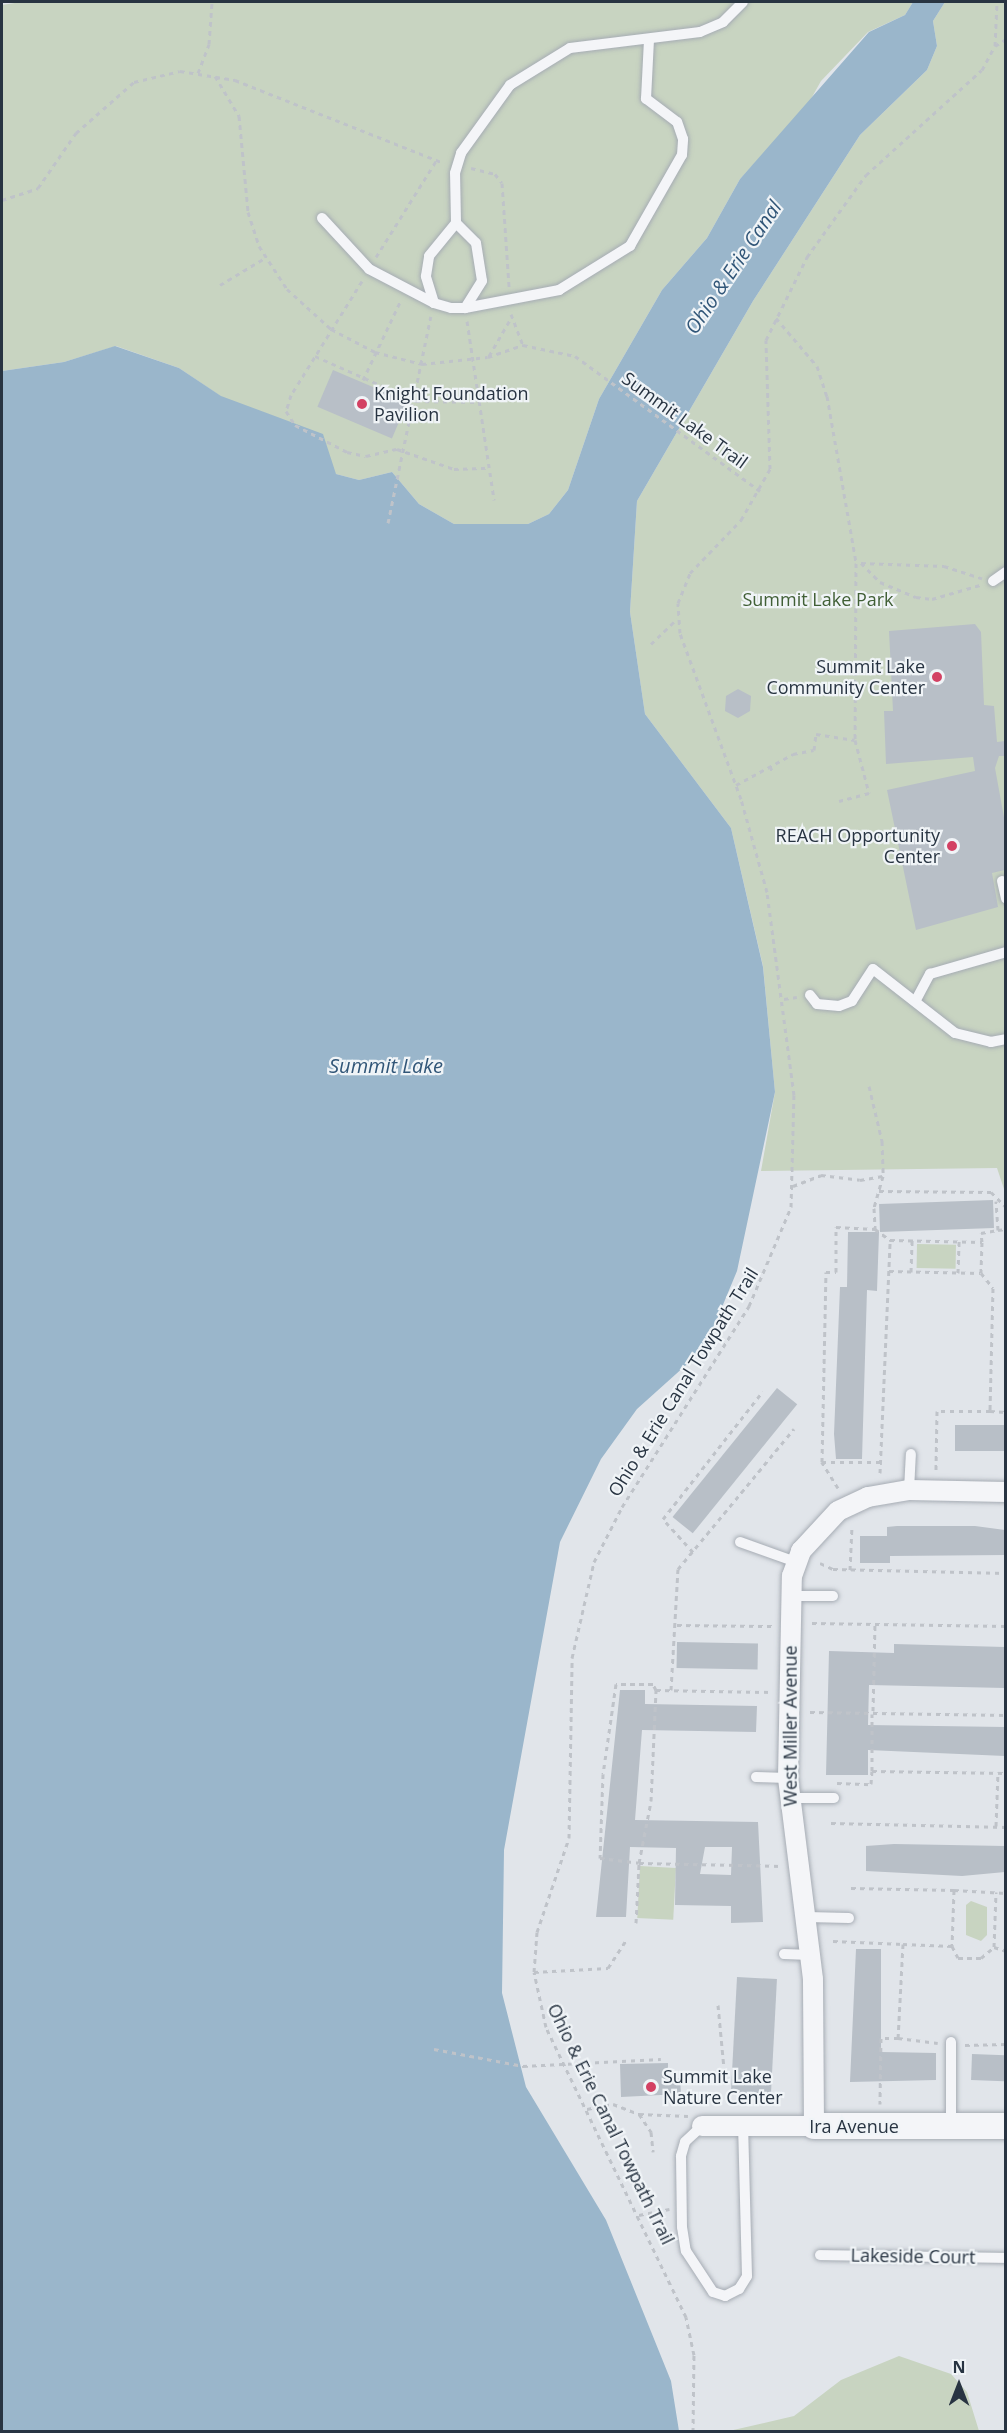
<!DOCTYPE html>
<html>
<head>
<meta charset="utf-8">
<style>
	body { margin:0 }
	#map { position:relative; width:1007px; height:2433px; overflow:hidden; background:#e1e5ea; font-family:"Open Sans",sans-serif }
	div>[style] { position:absolute }
	.green>* { inset:0; background:#c8d4c1; transform-origin:0 0 }
	.water>* { inset:0; background:#9ab6cb }
	.building>* { inset:0; background:#b8bfc7; transform-origin:0 0 }
	.path>* { height:3px; margin-top:-1.5px; transform-origin:0; background:repeating-linear-gradient(90deg,#bfc3c9 0 4.5px,transparent 0 9px) }
	.roads { filter:drop-shadow(0 0 2px #a6acb4) drop-shadow(0 0 2px #a6acb4) }
	.service>* { height:10px; margin:-5px; padding:0 5px; transform-origin:5px; border-radius:5px; background:#f4f5f8 }
	.minor>* { height:20px; margin:-10px; padding:0 10px; transform-origin:10px; border-radius:10px; background:#f4f5f8 }
	.tertiary>* { height:26px; margin:-13px; padding:0 13px; transform-origin:13px; border-radius:13px; background:#f4f5f8 }
	.dots>* { width:16px; height:16px; translate:-50% -50%; box-sizing:border-box; border:3px solid #f0f4f7; border-radius:50% }
	span { translate:-50% -50%; white-space:nowrap; text-align:center; line-height:1.15; -webkit-text-stroke:4.5px #f0f4f7; paint-order:stroke }
	.poi-label { font-size:18px; color:#283442 }
	.left { translate:0 -50%; text-align:left }
	.right { translate:-100% -50%; text-align:right }
	.street-label { font-size:18px; color:#283442 }
	.park-label { font-size:18px; color:#405f35 }
	.water-label { font-size:20px; color:#315678; font-style:italic }
	.frame { position:absolute; inset:0; border:3px solid #283442; pointer-events:none }
	.north { position:absolute; left:929px; top:2355px; width:60px; height:60px; -webkit-text-stroke:4px #f0f4f7; paint-order:stroke; rotate:0deg; font-size:16px; font-weight:700; line-height:24px; text-align:center; color:#283442 }
	.north::after { content:''; display:block; margin:auto; width:21px; height:27px; background:#283442; clip-path:polygon(50% 0,100% 100%,50% 72%,0 100%) }
</style>
</head>
<body>
<div id="map">
	<div class="green">
		<i style="clip-path:polygon(21px 2px,913px 2px,905px 15px,868px 32px,821px 81px,807px 106px,740px 179px,707px 238px,662px 290px,599px 399px,568px 490px,549px 514px,528px 524px,498px 525px,454px 524px,419px 504px,392px 472px,359px 480px,336px 474px,179px 368px,116px 346px,64px 362px,2px 371px,2px 5px)"></i>
		<i style="clip-path:polygon(945px 2px,1005px 2px,1005px 1192px,997px 1168px,761px 1171px,775px 1092px,763px 966px,731px 828px,645px 714px,630px 612px,637px 501px,753px 301px,860px 135px,927px 70px,937px 46px,933px 21px)"></i>
		<i style="left:917px;top:1244px;width:39px;height:24px;rotate:1deg"></i>
		<i style="left:640px;top:1866px;width:36px;height:52px;rotate:3deg"></i>
		<i style="clip-path:polygon(971px 1901px,987px 1907px,987px 1935px,981px 1941px,966px 1935px,966px 1905px)"></i>
		<i style="clip-path:polygon(899px 2356px,951px 2374px,967px 2392px,979px 2431px,729px 2431px,794px 2416px,841px 2380px)"></i>
	</div>
	<div class="water">
		<i style="clip-path:polygon(913px 2px,945px 2px,933px 21px,937px 46px,927px 70px,860px 135px,753px 301px,637px 501px,630px 612px,645px 714px,731px 828px,763px 967px,775px 1092px,737px 1271px,705px 1348px,637px 1409px,601px 1459px,560px 1542px,504px 1850px,502px 1993px,526px 2087px,606px 2220px,671px 2381px,679px 2431px,2px 2431px,2px 371px,64px 362px,115px 346px,179px 368px,221px 396px,323px 434px,336px 474px,359px 480px,392px 472px,419px 504px,454px 524px,528px 524px,549px 514px,568px 490px,599px 399px,662px 290px,707px 238px,740px 179px,869px 32px,905px 15px)"></i>
	</div>
	<div class="building">
		<i style="left:333px;top:370px;width:81px;height:40px;rotate:23deg"></i>
		<i style="clip-path:polygon(975px 624px,981px 632px,984px 705px,994px 706px,997px 742px,1005px 741px,1005px 756px,999px 756px,995px 768px,1005px 823px,1005px 870px,992px 873px,998px 907px,916px 930px,887px 790px,975px 771px,973px 757px,886px 764px,884px 711px,893px 711px,889px 631px)"></i>
		<i style="clip-path:polygon(738px 689px,751px 696px,750px 711px,738px 718px,725px 711px,726px 696px)"></i>
		<i style="left:993px;top:1200px;width:28px;height:114px;rotate:88deg"></i>
		<i style="clip-path:polygon(848px 1232px,879px 1232px,877px 1291px,867px 1290px,862px 1459px,836px 1459px,834px 1434px,840px 1287px,847px 1287px)"></i>
		<i style="left:777px;top:1388px;width:26px;height:166px;rotate:39deg"></i>
		<i style="left:955px;top:1425px;width:50px;height:26px"></i>
		<i style="clip-path:polygon(975px 1526px,1005px 1530px,1005px 1555px,890px 1556px,890px 1563px,860px 1563px,860px 1536px,887px 1536px,887px 1527px,897px 1526px)"></i>
		<i style="left:677px;top:1642px;width:81px;height:26px;rotate:1deg"></i>
		<i style="clip-path:polygon(894px 1644px,1005px 1647px,1005px 1688px,869px 1685px,868px 1725px,1005px 1727px,1005px 1756px,868px 1750px,868px 1775px,826px 1775px,829px 1651px,894px 1653px)"></i>
		<i style="clip-path:polygon(evenodd,620px 1690px,645px 1690px,645px 1704px,757px 1706px,756px 1732px,642px 1730px,635px 1820px,758px 1822px,763px 1922px,731px 1923px,731px 1906px,675px 1905px,676px 1848px,630px 1847px,626px 1917px,596px 1917px,620px 1690px,705px 1847px,732px 1847px,731px 1875px,700px 1874px,705px 1847px)"></i>
		<i style="clip-path:polygon(894px 1844px,1005px 1846px,1005px 1872px,962px 1876px,866px 1871px,866px 1846px)"></i>
		<i style="clip-path:polygon(856px 1949px,881px 1949px,881px 2052px,936px 2053px,936px 2080px,850px 2082px)"></i>
		<i style="left:737px;top:1977px;width:40px;height:117px;rotate:3deg"></i>
		<i style="left:972px;top:2054px;width:33px;height:26px;rotate:2deg"></i>
		<i style="clip-path:polygon(668px 2063px,668px 2079px,680px 2078px,681px 2094px,621px 2097px,620px 2064px)"></i>
	</div>
	<div class="path">
		<i style="left:995px;top:46px;width:13px;rotate:-32deg"></i>
		<i style="left:198px;top:73px;width:31px;rotate:-69deg"></i>
		<i style="left:209px;top:44px;width:42px;rotate:-85.9deg"></i>
		<i style="left:215px;top:76px;width:47px;rotate:59deg"></i>
		<i style="left:239px;top:116px;width:96px;rotate:84.6deg"></i>
		<i style="left:248px;top:212px;width:36px;rotate:72deg"></i>
		<i style="left:259px;top:246px;width:51px;rotate:56.9deg"></i>
		<i style="left:287px;top:289px;width:59px;rotate:42.3deg"></i>
		<i style="left:331px;top:329px;width:50px;rotate:27.6deg"></i>
		<i style="left:375px;top:352px;width:49px;rotate:14.3deg"></i>
		<i style="left:422px;top:364px;width:66px;rotate:-6.1deg"></i>
		<i style="left:488px;top:357px;width:37px;rotate:-19deg"></i>
		<i style="left:471px;top:168px;width:25px;rotate:14deg"></i>
		<i style="left:495px;top:174px;width:11px;rotate:52deg"></i>
		<i style="left:502px;top:183px;width:104px;rotate:86.1deg"></i>
		<i style="left:2px;top:200px;width:38px;rotate:-18deg"></i>
		<i style="left:38px;top:188px;width:67px;rotate:-55.4deg"></i>
		<i style="left:76px;top:133px;width:77px;rotate:-41.3deg"></i>
		<i style="left:134px;top:82px;width:47px;rotate:-13.4deg"></i>
		<i style="left:180px;top:71px;width:56px;rotate:9.3deg"></i>
		<i style="left:235px;top:80px;width:225px;rotate:21.7deg"></i>
		<i style="left:376px;top:257px;width:113px;rotate:-58deg"></i>
		<i style="left:362px;top:281px;width:134px;rotate:121.9deg"></i>
		<i style="left:291px;top:395px;width:17px;rotate:107deg"></i>
		<i style="left:286px;top:411px;width:17px;rotate:57deg"></i>
		<i style="left:295px;top:425px;width:59px;rotate:27.4deg"></i>
		<i style="left:347px;top:452px;width:19px;rotate:12deg"></i>
		<i style="left:366px;top:456px;width:32px;rotate:-13deg"></i>
		<i style="left:397px;top:449px;width:60px;rotate:19.3deg"></i>
		<i style="left:454px;top:469px;width:35px;rotate:-2deg"></i>
		<i style="left:220px;top:285px;width:52px;rotate:-31deg"></i>
		<i style="left:511px;top:314px;width:33px;rotate:69deg"></i>
		<i style="left:523px;top:345px;width:53px;rotate:11.9deg"></i>
		<i style="left:575px;top:356px;width:229px;rotate:36.1deg"></i>
		<i style="left:776px;top:318px;width:63px;rotate:49.5deg"></i>
		<i style="left:817px;top:366px;width:32px;rotate:72deg"></i>
		<i style="left:827px;top:396px;width:169px;rotate:80.1deg"></i>
		<i style="left:856px;top:563px;width:177px;rotate:90.3deg"></i>
		<i style="left:855px;top:740px;width:55px;rotate:75.2deg"></i>
		<i style="left:869px;top:793px;width:31px;rotate:165deg"></i>
		<i style="left:467px;top:321px;width:181px;rotate:81.4deg"></i>
		<i style="left:315px;top:356px;width:111px;rotate:24deg"></i>
		<i style="left:416px;top:401px;width:63px;rotate:0.9deg"></i>
		<i style="left:489px;top:356px;width:44px;rotate:-59.9deg"></i>
		<i style="left:363px;top:380px;width:89px;rotate:-64.6deg"></i>
		<i style="left:388px;top:523px;width:211px;rotate:-78.3deg"></i>
		<i style="left:861px;top:563px;width:27px;rotate:45deg"></i>
		<i style="left:880px;top:582px;width:39px;rotate:23deg"></i>
		<i style="left:916px;top:597px;width:16px;rotate:7deg"></i>
		<i style="left:932px;top:599px;width:50px;rotate:-16.3deg"></i>
		<i style="left:861px;top:563px;width:83px;rotate:2.1deg"></i>
		<i style="left:944px;top:566px;width:40px;rotate:18deg"></i>
		<i style="left:651px;top:644px;width:36px;rotate:-44deg"></i>
		<i style="left:770px;top:766px;width:8px;rotate:67deg"></i>
		<i style="left:736px;top:785px;width:65px;rotate:-28.5deg"></i>
		<i style="left:793px;top:754px;width:21px;rotate:-11deg"></i>
		<i style="left:814px;top:750px;width:16px;rotate:-83deg"></i>
		<i style="left:816px;top:734px;width:39px;rotate:9deg"></i>
		<i style="left:784px;top:999px;width:13px;rotate:-9deg"></i>
		<i style="left:869px;top:1086px;width:57px;rotate:76.7deg"></i>
		<i style="left:882px;top:1141px;width:35px;rotate:88deg"></i>
		<i style="left:883px;top:1176px;width:33px;rotate:106deg"></i>
		<i style="left:874px;top:1208px;width:21px;rotate:87deg"></i>
		<i style="left:875px;top:1229px;width:19px;rotate:36deg"></i>
		<i style="left:890px;top:1240px;width:92px;rotate:1.2deg"></i>
		<i style="left:982px;top:1242px;width:31px;rotate:92deg"></i>
		<i style="left:981px;top:1273px;width:19px;rotate:51deg"></i>
		<i style="left:993px;top:1288px;width:123px;rotate:91.4deg"></i>
		<i style="left:990px;top:1411px;width:53px;rotate:180deg"></i>
		<i style="left:937px;top:1411px;width:59px;rotate:91deg"></i>
		<i style="left:793px;top:1186px;width:30px;rotate:-21deg"></i>
		<i style="left:821px;top:1175px;width:39px;rotate:7deg"></i>
		<i style="left:860px;top:1180px;width:23px;rotate:-10deg"></i>
		<i style="left:879px;top:1191px;width:112px;rotate:0.5deg"></i>
		<i style="left:991px;top:1192px;width:21px;rotate:45deg"></i>
		<i style="left:998px;top:1230px;width:8px;rotate:-7deg"></i>
		<i style="left:982px;top:1242px;width:9px;rotate:-96deg"></i>
		<i style="left:981px;top:1233px;width:17px;rotate:-10deg"></i>
		<i style="left:998px;top:1230px;width:29px;rotate:-94deg"></i>
		<i style="left:889px;top:1271px;width:91px;rotate:1.3deg"></i>
		<i style="left:911px;top:1272px;width:32px;rotate:-88deg"></i>
		<i style="left:958px;top:1273px;width:32px;rotate:-88deg"></i>
		<i style="left:990px;top:1411px;width:16px;rotate:4deg"></i>
		<i style="left:822px;top:1462px;width:190px;rotate:-88.8deg"></i>
		<i style="left:826px;top:1272px;width:10px"></i>
		<i style="left:836px;top:1272px;width:45px;rotate:-90deg"></i>
		<i style="left:836px;top:1227px;width:39px;rotate:3deg"></i>
		<i style="left:880px;top:1473px;width:232px;rotate:-87.5deg"></i>
		<i style="left:838px;top:1488px;width:31px;rotate:-122deg"></i>
		<i style="left:822px;top:1462px;width:59px"></i>
		<i style="left:693px;top:1552px;width:45px;rotate:-132.3deg"></i>
		<i style="left:663px;top:1519px;width:162px;rotate:-52deg"></i>
		<i style="left:820px;top:1563px;width:14px;rotate:25deg"></i>
		<i style="left:833px;top:1569px;width:173px;rotate:1.3deg"></i>
		<i style="left:850px;top:1570px;width:44px;rotate:-87.4deg"></i>
		<i style="left:812px;top:1623px;width:194px;rotate:0.9deg"></i>
		<i style="left:677px;top:1625px;width:97px;rotate:0.6deg"></i>
		<i style="left:656px;top:1690px;width:7px;rotate:-117deg"></i>
		<i style="left:653px;top:1684px;width:37px;rotate:180deg"></i>
		<i style="left:616px;top:1684px;width:91px;rotate:98.2deg"></i>
		<i style="left:603px;top:1774px;width:84px;rotate:92deg"></i>
		<i style="left:600px;top:1858px;width:39px;rotate:7deg"></i>
		<i style="left:639px;top:1863px;width:63px;rotate:-79deg"></i>
		<i style="left:651px;top:1801px;width:111px;rotate:-87.4deg"></i>
		<i style="left:656px;top:1690px;width:115px;rotate:1deg"></i>
		<i style="left:671px;top:1690px;width:121px;rotate:-86.7deg"></i>
		<i style="left:678px;top:1569px;width:182px;rotate:-50.4deg"></i>
		<i style="left:873px;top:1711px;width:87px;rotate:-88.7deg"></i>
		<i style="left:810px;top:1712px;width:196px;rotate:0.9deg"></i>
		<i style="left:872px;top:1771px;width:57px;rotate:-90deg"></i>
		<i style="left:837px;top:1783px;width:34px;rotate:2deg"></i>
		<i style="left:871px;top:1784px;width:13px;rotate:-86deg"></i>
		<i style="left:872px;top:1771px;width:134px;rotate:0.9deg"></i>
		<i style="left:831px;top:1823px;width:175px;rotate:1.3deg"></i>
		<i style="left:996px;top:1826px;width:54px;rotate:-87.9deg"></i>
		<i style="left:851px;top:1888px;width:103px;rotate:1.1deg"></i>
		<i style="left:954px;top:1890px;width:56px;rotate:92deg"></i>
		<i style="left:952px;top:1946px;width:49px;rotate:-177.7deg"></i>
		<i style="left:954px;top:1890px;width:52px;rotate:3.3deg"></i>
		<i style="left:636px;top:1923px;width:60px;rotate:-87.1deg"></i>
		<i style="left:639px;top:1863px;width:142px;rotate:1.2deg"></i>
		<i style="left:833px;top:1941px;width:70px;rotate:2.5deg"></i>
		<i style="left:903px;top:1944px;width:94px;rotate:93deg"></i>
		<i style="left:898px;top:2038px;width:17px;rotate:180deg"></i>
		<i style="left:881px;top:2038px;width:66px;rotate:90.9deg"></i>
		<i style="left:952px;top:1946px;width:13px;rotate:63deg"></i>
		<i style="left:958px;top:1958px;width:23px"></i>
		<i style="left:981px;top:1958px;width:17px;rotate:-40deg"></i>
		<i style="left:994px;top:1947px;width:13px;rotate:18deg"></i>
		<i style="left:994px;top:1947px;width:55px;rotate:-87.9deg"></i>
		<i style="left:534px;top:1972px;width:74px;rotate:-3.1deg"></i>
		<i style="left:608px;top:1968px;width:33px;rotate:-57deg"></i>
		<i style="left:718px;top:2005px;width:64px;rotate:84.6deg"></i>
		<i style="left:898px;top:2038px;width:40px;rotate:7.1deg"></i>
		<i style="left:965px;top:2045px;width:41px;rotate:-1.4deg"></i>
		<i style="left:434px;top:2049px;width:91px;rotate:10.8deg"></i>
		<i style="left:523px;top:2066px;width:138px;rotate:-2.9deg"></i>
		<i style="left:587px;top:2109px;width:26px;rotate:-11deg"></i>
		<i style="left:613px;top:2104px;width:28px;rotate:21deg"></i>
		<i style="left:639px;top:2114px;width:22px;rotate:56deg"></i>
		<i style="left:651px;top:2132px;width:20px;rotate:84deg"></i>
		<i style="left:639px;top:2114px;width:49px;rotate:2.3deg"></i>
		<i style="left:639px;top:2215px;width:31px;rotate:-11deg"></i>
		<i style="left:693px;top:2432px;width:77px;rotate:-89.3deg"></i>
		<i style="left:694px;top:2355px;width:39px;rotate:-102deg"></i>
		<i style="left:686px;top:2317px;width:322px;rotate:-115.8deg"></i>
		<i style="left:546px;top:2027px;width:56px;rotate:-102.3deg"></i>
		<i style="left:534px;top:1972px;width:40px;rotate:-85.7deg"></i>
		<i style="left:537px;top:1932px;width:99px;rotate:-71.2deg"></i>
		<i style="left:569px;top:1838px;width:180px;rotate:-89deg"></i>
		<i style="left:572px;top:1658px;width:98px;rotate:-77.1deg"></i>
		<i style="left:594px;top:1562px;width:62px;rotate:-63deg"></i>
		<i style="left:622px;top:1507px;width:238px;rotate:-57.7deg"></i>
		<i style="left:749px;top:1306px;width:108px;rotate:-67deg"></i>
		<i style="left:791px;top:1207px;width:112px;rotate:-88.5deg"></i>
		<i style="left:794px;top:1095px;width:205px;rotate:-97.6deg"></i>
		<i style="left:767px;top:892px;width:97px;rotate:-105.6deg"></i>
		<i style="left:741px;top:799px;width:177px;rotate:-110.2deg"></i>
		<i style="left:680px;top:633px;width:30px;rotate:-94deg"></i>
		<i style="left:678px;top:603px;width:32px;rotate:-68deg"></i>
		<i style="left:690px;top:573px;width:74px;rotate:-46.1deg"></i>
		<i style="left:741px;top:520px;width:59px;rotate:-60.4deg"></i>
		<i style="left:770px;top:469px;width:129px;rotate:-91.8deg"></i>
		<i style="left:766px;top:340px;width:93px;rotate:-63.7deg"></i>
		<i style="left:807px;top:257px;width:101px;rotate:-54.3deg"></i>
		<i style="left:866px;top:175px;width:156px;rotate:-42.2deg"></i>
		<i style="left:982px;top:70px;width:27px;rotate:-62deg"></i>
		<i style="left:995px;top:46px;width:44px;rotate:-87.4deg"></i>
	</div>
	<div class="roads">
		<div class="service">
			<i style="left:322px;top:218px;width:69px;rotate:47.3deg"></i>
			<i style="left:369px;top:269px;width:73px;rotate:27.6deg"></i>
			<i style="left:456px;top:223px;width:50px;rotate:-91.1deg"></i>
			<i style="left:455px;top:173px;width:21px;rotate:-73deg"></i>
			<i style="left:461px;top:153px;width:84px;rotate:-54.2deg"></i>
			<i style="left:510px;top:85px;width:70px;rotate:-31.7deg"></i>
			<i style="left:570px;top:48px;width:131px;rotate:-7deg"></i>
			<i style="left:700px;top:32px;width:25px;rotate:-23deg"></i>
			<i style="left:723px;top:22px;width:28px;rotate:-45deg"></i>
			<i style="left:456px;top:223px;width:28px;rotate:45deg"></i>
			<i style="left:476px;top:243px;width:38px;rotate:81deg"></i>
			<i style="left:482px;top:281px;width:32px;rotate:122deg"></i>
			<i style="left:465px;top:308px;width:14px;rotate:180deg"></i>
			<i style="left:451px;top:308px;width:18px;rotate:-164deg"></i>
			<i style="left:434px;top:303px;width:28px;rotate:-107deg"></i>
			<i style="left:426px;top:276px;width:20px;rotate:-81deg"></i>
			<i style="left:429px;top:256px;width:43px;rotate:-50.7deg"></i>
			<i style="left:465px;top:308px;width:96px;rotate:-10.8deg"></i>
			<i style="left:559px;top:290px;width:84px;rotate:-31.8deg"></i>
			<i style="left:630px;top:246px;width:105px;rotate:-60.3deg"></i>
			<i style="left:682px;top:155px;width:16px;rotate:-86deg"></i>
			<i style="left:683px;top:139px;width:18px;rotate:-109deg"></i>
			<i style="left:677px;top:122px;width:39px;rotate:-143deg"></i>
			<i style="left:646px;top:99px;width:60px;rotate:-87.1deg"></i>
			<i style="left:993px;top:581px;width:16px;rotate:-35deg"></i>
			<i style="left:1002px;top:881px;width:18px;rotate:77deg"></i>
			<i style="left:810px;top:995px;width:11px;rotate:52deg"></i>
			<i style="left:817px;top:1004px;width:22px;rotate:5deg"></i>
			<i style="left:839px;top:1006px;width:14px;rotate:-21deg"></i>
			<i style="left:852px;top:1001px;width:38px;rotate:-57deg"></i>
			<i style="left:873px;top:969px;width:104px;rotate:38deg"></i>
			<i style="left:955px;top:1033px;width:37px;rotate:14deg"></i>
			<i style="left:991px;top:1042px;width:15px;rotate:-11deg"></i>
			<i style="left:916px;top:1000px;width:30px;rotate:-62deg"></i>
			<i style="left:930px;top:974px;width:79px;rotate:-16.1deg"></i>
			<i style="left:909px;top:1490px;width:36px;rotate:-87deg"></i>
			<i style="left:740px;top:1542px;width:59px;rotate:19.7deg"></i>
			<i style="left:791px;top:1596px;width:42px"></i>
			<i style="left:756px;top:1777px;width:32px;rotate:2deg"></i>
			<i style="left:789px;top:1798px;width:45px"></i>
			<i style="left:807px;top:1917px;width:42px;rotate:1.4deg"></i>
			<i style="left:784px;top:1954px;width:26px;rotate:2deg"></i>
			<i style="left:702px;top:2126px;width:23px;rotate:137deg"></i>
			<i style="left:685px;top:2142px;width:15px;rotate:106deg"></i>
			<i style="left:681px;top:2156px;width:71px;rotate:89.2deg"></i>
			<i style="left:682px;top:2227px;width:24px;rotate:81deg"></i>
			<i style="left:686px;top:2251px;width:49px;rotate:56.6deg"></i>
			<i style="left:713px;top:2292px;width:13px;rotate:18deg"></i>
			<i style="left:725px;top:2296px;width:16px;rotate:-27deg"></i>
			<i style="left:739px;top:2289px;width:15px;rotate:-58deg"></i>
			<i style="left:747px;top:2276px;width:150px;rotate:-91.5deg"></i>
			<i style="left:951px;top:2127px;width:85px;rotate:-90deg"></i>
			<i style="left:820px;top:2255px;width:186px;rotate:0.9deg"></i>
		</div>
		<div class="minor">
			<i style="left:702px;top:2126px;width:112px"></i>
			<i style="left:814px;top:2126px;width:147px;rotate:-90.4deg"></i>
			<i style="left:813px;top:1979px;width:203px;rotate:-97.1deg"></i>
			<i style="left:788px;top:1778px;width:202px;rotate:-88.9deg"></i>
			<i style="left:792px;top:1576px;width:27px;rotate:-70deg"></i>
			<i style="left:801px;top:1551px;width:54px;rotate:-47.2deg"></i>
			<i style="left:838px;top:1511px;width:33px;rotate:-25deg"></i>
			<i style="left:868px;top:1497px;width:42px;rotate:-9.7deg"></i>
			<i style="left:909px;top:1490px;width:97px;rotate:1.2deg"></i>
		</div>
		<div class="tertiary">
			<i style="left:814px;top:2126px;width:192px"></i>
		</div>
	</div>
	<div class="dots">
		<i style="left:362px;top:404px;background:#d34163"></i>
		<i style="left:937px;top:677px;background:#d34163"></i>
		<i style="left:952px;top:846px;background:#d34163"></i>
		<i style="left:651px;top:2087px;background:#d34163"></i>
	</div>
	<div class="poi-label">
		<span class="left" style="left:374px;top:404px">Knight Foundation<br>Pavilion</span>
		<span class="right" style="left:925px;top:677px">Summit Lake<br>Community Center</span>
		<span class="right" style="left:940px;top:846px">REACH Opportunity<br>Center</span>
		<span class="left" style="left:663px;top:2087px">Summit Lake<br>Nature Center</span>
	</div>
	<div class="street-label">
		<span style="left:685px;top:420px;rotate:36deg">Summit Lake Trail</span>
		<span style="left:683px;top:1382px;rotate:-58deg">Ohio &amp; Erie Canal Towpath Trail</span>
		<span style="left:790px;top:1726px;rotate:-90deg">West Miller Avenue</span>
		<span style="left:611px;top:2124px;rotate:64deg">Ohio &amp; Erie Canal Towpath Trail</span>
		<span style="left:854px;top:2126px">Ira Avenue</span>
		<span style="left:913px;top:2256px;rotate:1deg">Lakeside Court</span>
	</div>
	<div class="park-label">
		<span style="left:818px;top:599px">Summit Lake Park</span>
	</div>
	<div class="water-label">
		<span style="left:733px;top:267px;rotate:-56deg">Ohio &amp; Erie Canal</span>
		<span style="left:386px;top:1065px">Summit Lake</span>
	</div>
	<div class="frame"></div>
	<div class="north">N</div>
</div>
</body>
</html>
